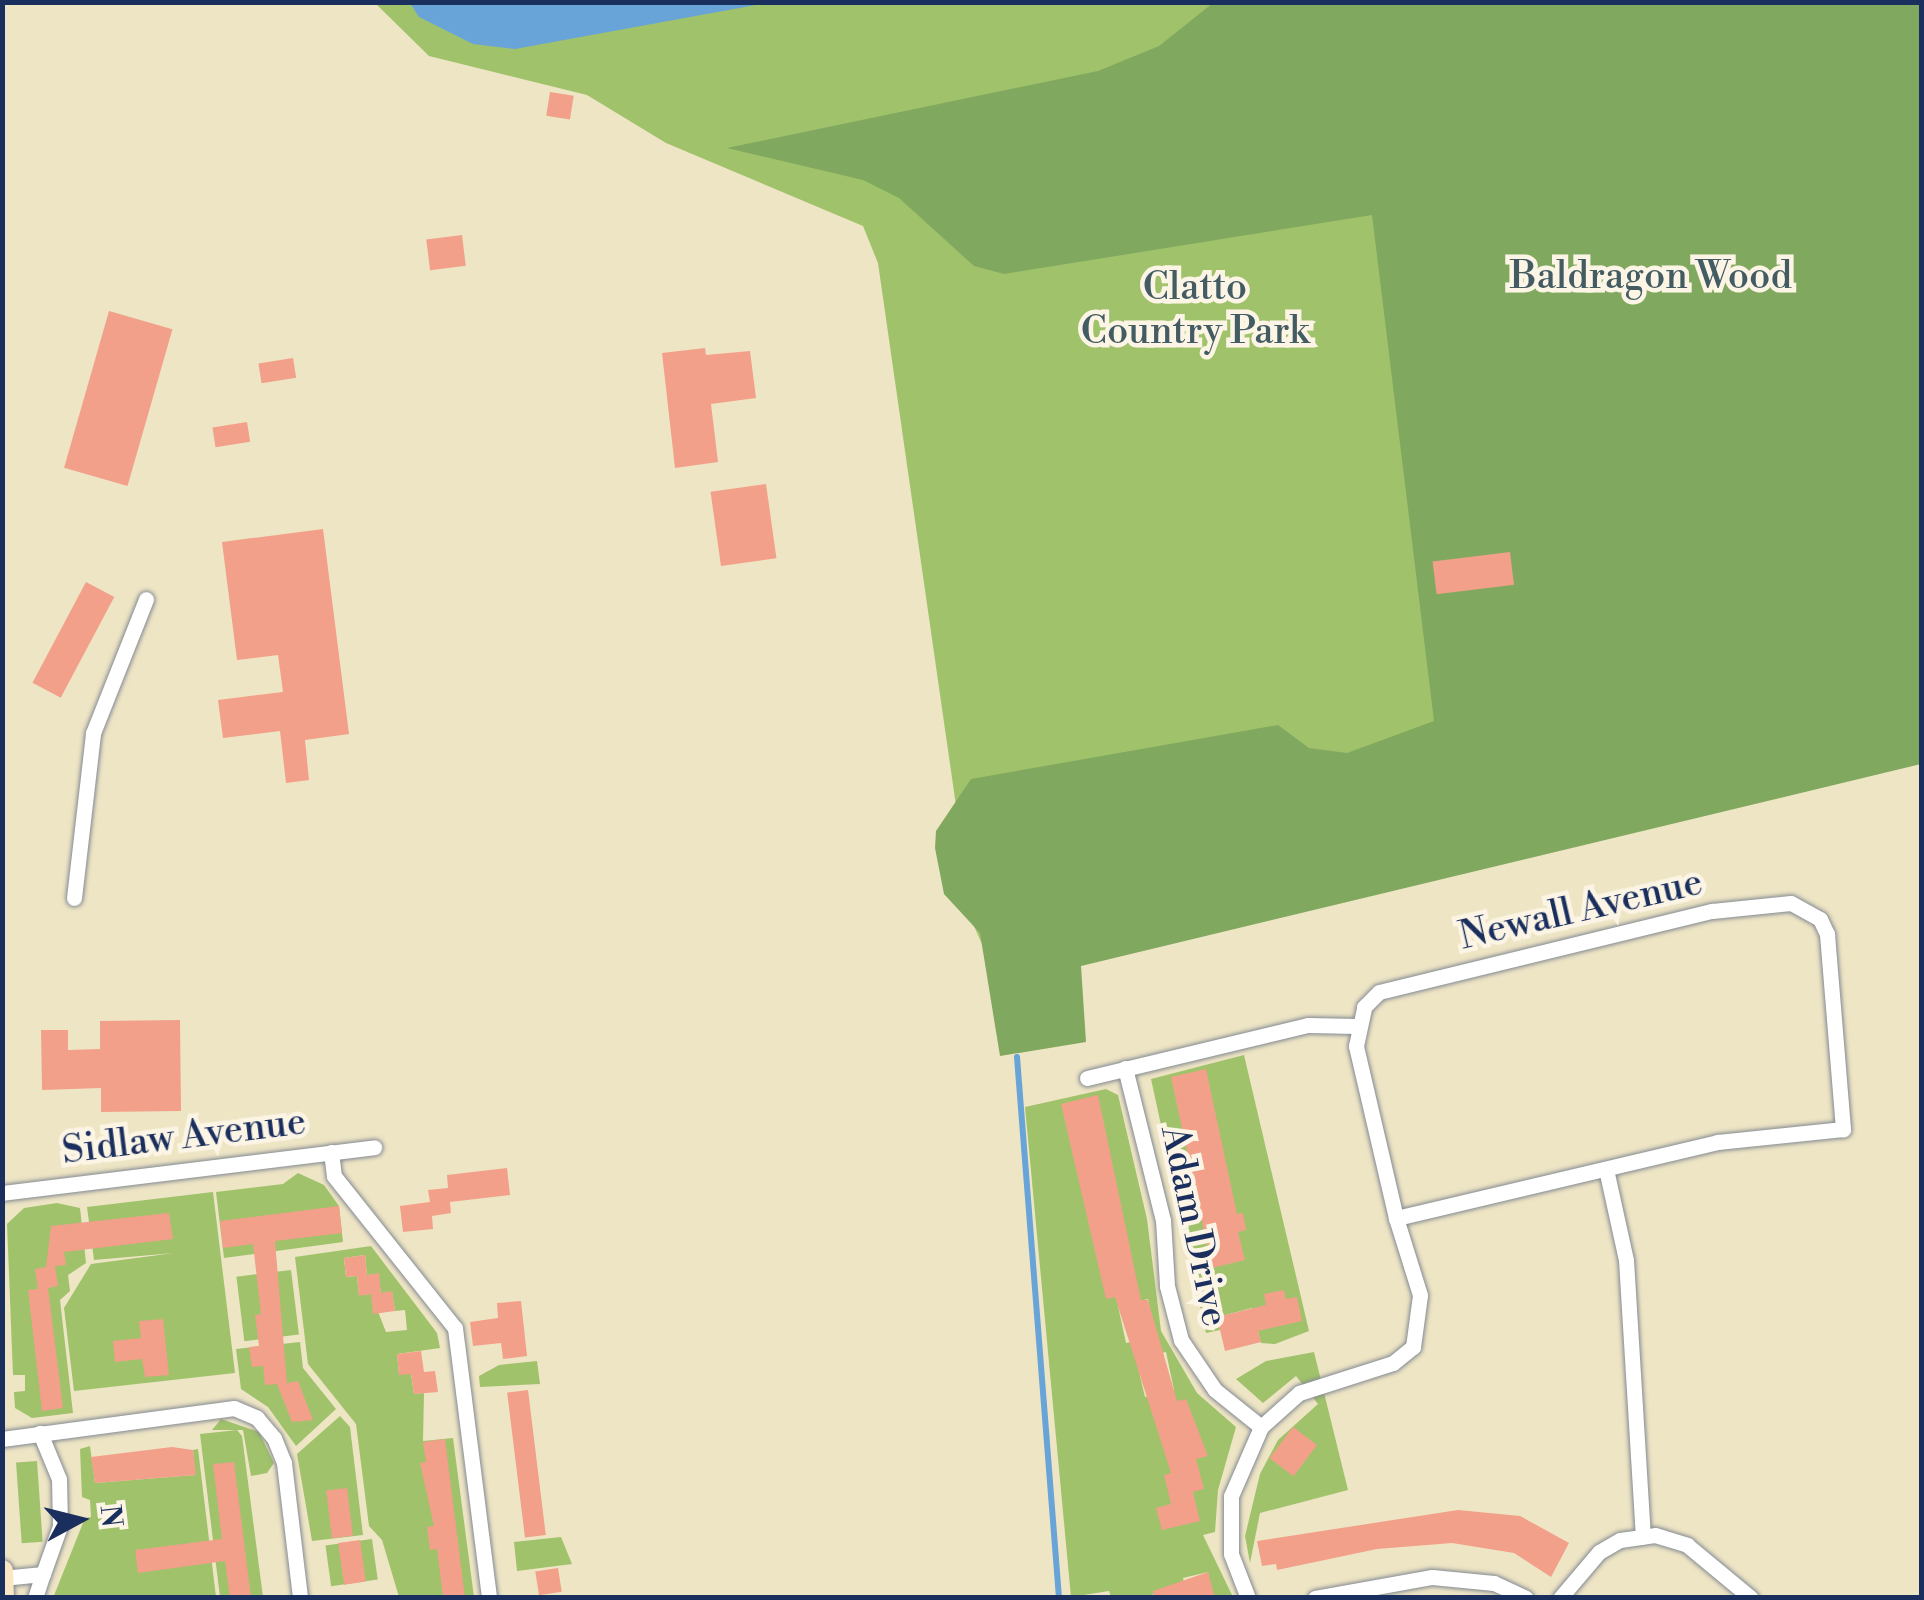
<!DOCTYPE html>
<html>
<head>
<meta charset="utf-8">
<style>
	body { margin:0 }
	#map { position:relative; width:1924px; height:1600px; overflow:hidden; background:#eee5c5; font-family:"Libre Bodoni",serif }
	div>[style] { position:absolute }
	.green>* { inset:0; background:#a0c26b; transform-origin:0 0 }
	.forest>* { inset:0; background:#80a85f }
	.water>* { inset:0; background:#68a4d8 }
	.stream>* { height:6px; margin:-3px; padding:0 3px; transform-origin:3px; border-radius:3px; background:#68a4d8 }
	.building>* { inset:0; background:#f2a089; transform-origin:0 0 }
	.roads { filter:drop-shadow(0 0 2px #848a92) drop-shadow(0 0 2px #848a92) }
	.street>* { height:15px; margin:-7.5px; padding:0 7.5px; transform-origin:7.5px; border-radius:7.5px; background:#fff }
	.secondary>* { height:22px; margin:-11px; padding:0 11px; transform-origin:11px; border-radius:11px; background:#fbe7c3 }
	span { translate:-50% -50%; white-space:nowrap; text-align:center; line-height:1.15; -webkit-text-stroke:9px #fcf5e5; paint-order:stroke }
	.park-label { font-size:38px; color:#435b62 }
	.street-label { font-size:38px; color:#1b2f5e }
	.frame { position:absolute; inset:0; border:5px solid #1b2f5e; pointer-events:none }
	.north { position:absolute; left:30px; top:1470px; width:100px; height:100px; -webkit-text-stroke:8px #fcf5e5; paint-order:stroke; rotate:83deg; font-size:28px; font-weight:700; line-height:40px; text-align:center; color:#1b2f5e }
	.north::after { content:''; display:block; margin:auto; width:35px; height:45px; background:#1b2f5e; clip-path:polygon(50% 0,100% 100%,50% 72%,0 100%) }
</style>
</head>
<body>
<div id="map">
	<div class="green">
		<i style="clip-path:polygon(375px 3px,1921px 3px,1502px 794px,1002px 988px,973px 924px,878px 263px,863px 226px,666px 143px,587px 95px,429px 56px)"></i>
		<i style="clip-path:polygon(1244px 1055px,1309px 1331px,1275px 1344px,1261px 1343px,1252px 1308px,1218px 1317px,1220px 1330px,1206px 1333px,1151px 1079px)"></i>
		<i style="clip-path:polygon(evenodd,1106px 1089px,1118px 1095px,1147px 1219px,1161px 1331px,1197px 1393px,1236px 1427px,1218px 1490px,1215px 1532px,1203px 1535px,1233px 1597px,1212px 1597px,1208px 1572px,1183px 1578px,1187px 1597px,1174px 1586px,1147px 1597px,1111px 1597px,1109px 1591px,1071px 1597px,1025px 1107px,1106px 1089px,1148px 1299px,1156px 1337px,1126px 1343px,1118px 1306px,1148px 1299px,1106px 1089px,1166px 1352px,1174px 1390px,1145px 1397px,1136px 1359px,1166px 1352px)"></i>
		<i style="clip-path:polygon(298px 1173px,324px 1185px,339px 1206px,343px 1242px,224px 1258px,216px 1192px,283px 1184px)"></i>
		<i style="clip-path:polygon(213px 1192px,235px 1373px,74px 1391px,64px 1308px,91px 1264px,174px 1253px,94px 1260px,87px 1207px)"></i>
		<i style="clip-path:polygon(57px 1203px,80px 1208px,86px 1263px,68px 1275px,70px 1291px,60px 1300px,73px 1413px,32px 1418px,15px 1408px,14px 1392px,25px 1391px,25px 1375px,13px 1375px,7px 1224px,24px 1208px)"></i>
		<i style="clip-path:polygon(evenodd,371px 1246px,437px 1333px,440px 1348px,397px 1354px,399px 1374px,411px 1374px,414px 1394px,424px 1393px,423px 1441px,453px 1438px,474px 1597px,399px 1597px,382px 1540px,369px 1526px,356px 1424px,308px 1364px,295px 1257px,371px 1246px,365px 1255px,367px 1275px,378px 1274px,381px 1293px,392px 1292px,395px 1311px,405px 1310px,407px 1330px,386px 1332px,371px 1294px,359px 1295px,357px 1276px,346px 1277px,344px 1258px,365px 1255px)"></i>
		<i style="left:291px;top:1270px;width:65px;height:55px;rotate:83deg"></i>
		<i style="clip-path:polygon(300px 1342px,303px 1368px,336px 1409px,296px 1446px,268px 1407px,241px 1389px,236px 1349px)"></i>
		<i style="clip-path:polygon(1314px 1352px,1348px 1490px,1260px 1513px,1250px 1563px,1245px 1536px,1260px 1474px,1278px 1440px,1318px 1404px,1296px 1376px,1263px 1403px,1236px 1379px,1266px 1361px)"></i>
		<i style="clip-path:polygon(537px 1361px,540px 1384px,480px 1387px,479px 1376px,499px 1365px)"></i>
		<i style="clip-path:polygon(340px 1416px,350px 1427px,363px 1535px,312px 1541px,297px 1454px)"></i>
		<i style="clip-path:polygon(221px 1419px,259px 1432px,274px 1463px,267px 1473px,251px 1476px,243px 1430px,212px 1430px)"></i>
		<i style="clip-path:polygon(237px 1430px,242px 1436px,263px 1597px,220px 1597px,200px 1434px)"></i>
		<i style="clip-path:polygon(90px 1446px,95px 1483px,195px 1475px,193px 1450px,198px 1449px,216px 1597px,53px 1598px,85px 1518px,91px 1517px,90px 1500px,82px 1497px,80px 1449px)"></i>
		<i style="left:37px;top:1461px;width:81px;height:21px;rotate:86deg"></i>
		<i style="clip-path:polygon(561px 1537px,572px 1564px,517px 1571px,514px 1542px)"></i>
		<i style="left:372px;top:1539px;width:41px;height:47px;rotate:82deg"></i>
	</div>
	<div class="forest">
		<i style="clip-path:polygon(1213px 3px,1921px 3px,1921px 764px,1081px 966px,1086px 1042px,1000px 1056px,980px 933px,944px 894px,935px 848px,936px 831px,971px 779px,1278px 725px,1309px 748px,1347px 753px,1434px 721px,1372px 215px,1004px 274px,974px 266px,899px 198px,863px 180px,727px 148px,1098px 71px,1159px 46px)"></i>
	</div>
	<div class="water">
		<i style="clip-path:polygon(410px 3px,767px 3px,515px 49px,473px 44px,419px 17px)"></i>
	</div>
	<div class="stream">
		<i style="left:1017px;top:1057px;width:543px;rotate:85.56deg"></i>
	</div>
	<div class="building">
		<i style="left:550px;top:92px;width:24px;height:24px;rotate:9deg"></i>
		<i style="left:462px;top:235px;width:31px;height:36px;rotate:83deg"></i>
		<i style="left:109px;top:311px;width:66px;height:163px;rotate:16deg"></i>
		<i style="clip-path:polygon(705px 348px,706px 355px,750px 351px,756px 398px,711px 404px,718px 462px,675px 468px,662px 353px)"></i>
		<i style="left:293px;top:358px;width:20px;height:35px;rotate:81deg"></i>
		<i style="left:247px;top:422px;width:20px;height:35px;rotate:81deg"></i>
		<i style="left:766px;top:484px;width:75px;height:56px;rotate:82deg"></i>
		<i style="clip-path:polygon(323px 529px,349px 734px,305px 740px,309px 780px,286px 783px,280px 731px,223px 738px,218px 700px,283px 692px,278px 655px,237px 660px,222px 542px)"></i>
		<i style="left:1510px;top:552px;width:33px;height:78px;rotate:83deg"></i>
		<i style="left:86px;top:582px;width:32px;height:114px;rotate:28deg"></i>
		<i style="clip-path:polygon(180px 1020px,181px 1111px,101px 1112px,101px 1088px,42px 1090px,41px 1030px,68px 1030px,68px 1050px,100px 1049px,100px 1021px)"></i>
		<i style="clip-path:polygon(1206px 1069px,1237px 1214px,1243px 1213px,1246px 1230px,1238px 1232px,1245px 1260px,1212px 1268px,1171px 1077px)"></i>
		<i style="clip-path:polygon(1098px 1095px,1141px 1300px,1148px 1300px,1177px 1401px,1186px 1399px,1208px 1456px,1196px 1459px,1204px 1489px,1193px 1492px,1200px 1521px,1162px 1530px,1156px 1508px,1171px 1504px,1164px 1475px,1171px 1473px,1115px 1297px,1106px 1299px,1061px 1104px)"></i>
		<i style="clip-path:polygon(507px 1168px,510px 1195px,450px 1202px,451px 1213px,432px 1216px,433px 1229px,403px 1232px,400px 1206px,430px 1202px,428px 1190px,448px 1188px,447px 1175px)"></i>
		<i style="clip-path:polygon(339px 1206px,342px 1233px,275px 1241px,287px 1383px,298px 1381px,313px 1420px,292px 1422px,277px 1384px,265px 1385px,263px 1366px,252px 1367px,249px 1347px,259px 1346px,255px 1315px,261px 1314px,253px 1244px,223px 1248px,220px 1221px)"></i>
		<i style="clip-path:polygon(169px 1213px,173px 1239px,64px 1252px,66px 1265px,55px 1266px,58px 1286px,48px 1288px,63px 1408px,42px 1411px,28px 1290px,38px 1289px,35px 1269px,46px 1267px,51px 1226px)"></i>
		<i style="clip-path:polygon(365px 1255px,367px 1275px,379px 1273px,381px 1293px,392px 1291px,395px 1311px,373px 1314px,371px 1294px,359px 1296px,357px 1276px,346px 1277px,344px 1258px)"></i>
		<i style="clip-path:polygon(1284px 1290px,1286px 1299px,1297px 1297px,1302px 1321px,1258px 1331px,1261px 1342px,1225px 1351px,1217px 1317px,1266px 1305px,1264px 1294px)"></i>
		<i style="clip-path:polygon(521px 1301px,527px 1356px,503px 1359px,501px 1343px,473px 1346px,470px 1322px,498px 1318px,497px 1303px)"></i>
		<i style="clip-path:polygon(163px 1319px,169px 1375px,145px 1377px,142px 1359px,115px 1362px,113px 1341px,141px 1338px,139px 1321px)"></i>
		<i style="clip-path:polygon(421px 1351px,424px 1372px,435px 1371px,438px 1392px,414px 1394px,411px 1374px,399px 1375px,397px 1354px)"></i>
		<i style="left:528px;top:1390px;width:146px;height:21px;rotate:83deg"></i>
		<i style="left:1293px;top:1427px;width:30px;height:39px;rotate:37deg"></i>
		<i style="clip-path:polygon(445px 1439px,461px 1566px,465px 1598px,443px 1598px,437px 1549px,430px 1550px,427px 1527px,434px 1526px,420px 1463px,426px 1462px,423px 1442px)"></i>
		<i style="clip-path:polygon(172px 1447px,193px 1450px,196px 1475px,95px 1483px,91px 1457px)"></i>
		<i style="clip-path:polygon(234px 1462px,251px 1598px,230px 1598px,225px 1561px,138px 1573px,135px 1550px,222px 1539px,213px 1464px)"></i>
		<i style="left:347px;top:1488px;width:48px;height:21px;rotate:83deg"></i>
		<i style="clip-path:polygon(1458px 1510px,1520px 1516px,1569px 1543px,1551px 1577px,1514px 1553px,1452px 1543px,1377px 1549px,1277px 1570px,1276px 1564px,1262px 1566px,1257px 1541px)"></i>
		<i style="left:360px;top:1540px;width:42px;height:22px;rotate:82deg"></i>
		<i style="left:558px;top:1568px;width:24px;height:23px;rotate:81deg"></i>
		<i style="clip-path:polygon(1208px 1572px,1215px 1598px,1154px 1598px,1153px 1591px)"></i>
	</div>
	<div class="roads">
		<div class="street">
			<i style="left:74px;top:898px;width:166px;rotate:-83.4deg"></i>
			<i style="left:93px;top:733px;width:144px;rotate:-68.4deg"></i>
			<i style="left:1125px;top:1068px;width:157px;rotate:76deg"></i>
			<i style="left:1163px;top:1220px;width:66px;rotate:86.5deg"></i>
			<i style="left:1167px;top:1286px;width:56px;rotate:75.5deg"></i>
			<i style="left:1181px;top:1340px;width:60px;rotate:55.8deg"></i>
			<i style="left:1215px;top:1390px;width:59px;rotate:38.8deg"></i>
			<i style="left:1087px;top:1078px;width:227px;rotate:-13.5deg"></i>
			<i style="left:1308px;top:1025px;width:48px;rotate:1.2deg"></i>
			<i style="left:331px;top:1152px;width:24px;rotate:83deg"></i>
			<i style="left:334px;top:1176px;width:194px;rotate:51.5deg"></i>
			<i style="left:455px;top:1328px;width:272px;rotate:82.8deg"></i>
			<i style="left:1606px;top:1169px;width:93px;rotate:77.6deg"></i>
			<i style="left:1626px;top:1260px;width:277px;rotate:86.5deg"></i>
			<i style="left:2px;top:1193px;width:375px;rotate:-7deg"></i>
			<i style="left:2px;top:1439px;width:234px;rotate:-7.6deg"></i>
			<i style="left:234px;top:1408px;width:25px;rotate:23deg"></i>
			<i style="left:257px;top:1418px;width:26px;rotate:50deg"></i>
			<i style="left:274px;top:1438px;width:27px;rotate:68deg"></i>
			<i style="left:284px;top:1463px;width:136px;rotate:83.2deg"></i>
			<i style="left:2px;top:1578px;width:41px;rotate:-5.6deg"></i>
			<i style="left:43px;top:1574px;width:51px;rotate:-70.5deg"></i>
			<i style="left:60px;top:1526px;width:47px;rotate:-91.2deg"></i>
			<i style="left:59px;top:1479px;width:50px;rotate:-112.4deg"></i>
			<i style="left:35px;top:1598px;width:25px;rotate:-72deg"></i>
			<i style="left:1248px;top:1598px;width:47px;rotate:-111.1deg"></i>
			<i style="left:1231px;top:1554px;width:58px;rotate:-90deg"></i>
			<i style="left:1231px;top:1496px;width:75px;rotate:-66.5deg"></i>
			<i style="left:1261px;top:1427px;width:51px;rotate:-41.8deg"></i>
			<i style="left:1299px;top:1393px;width:99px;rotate:-17.7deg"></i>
			<i style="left:1393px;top:1363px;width:26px;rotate:-39deg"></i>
			<i style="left:1413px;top:1347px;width:52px;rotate:-82.3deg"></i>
			<i style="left:1420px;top:1295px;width:81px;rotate:-107.3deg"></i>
			<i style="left:1396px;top:1218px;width:177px;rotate:-103.1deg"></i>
			<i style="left:1356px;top:1046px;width:40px;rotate:-78deg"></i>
			<i style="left:1364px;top:1007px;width:21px;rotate:-45deg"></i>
			<i style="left:1379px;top:992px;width:343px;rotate:-13.7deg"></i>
			<i style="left:1712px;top:911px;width:79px;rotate:-5.8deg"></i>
			<i style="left:1791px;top:903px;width:33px;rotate:29deg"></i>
			<i style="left:1820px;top:919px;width:17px;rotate:65deg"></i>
			<i style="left:1827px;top:934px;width:196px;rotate:85.3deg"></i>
			<i style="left:1843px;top:1129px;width:126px;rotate:174.1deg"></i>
			<i style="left:1718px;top:1142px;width:331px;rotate:166.7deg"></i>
			<i style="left:1315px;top:1598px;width:119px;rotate:-10.2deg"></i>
			<i style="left:1432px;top:1577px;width:62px;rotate:5.5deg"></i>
			<i style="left:1494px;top:1583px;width:35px;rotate:25deg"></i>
			<i style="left:1560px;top:1598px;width:60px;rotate:-49.7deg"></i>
			<i style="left:1599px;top:1552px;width:24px;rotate:-30deg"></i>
			<i style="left:1620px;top:1540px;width:35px;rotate:-8deg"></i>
			<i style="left:1655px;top:1535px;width:34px;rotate:17deg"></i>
			<i style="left:1687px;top:1545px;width:83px;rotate:39.6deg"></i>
		</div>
		<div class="secondary">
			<i style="left:2px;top:1571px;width:27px;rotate:88deg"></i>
		</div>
	</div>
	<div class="park-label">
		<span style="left:1651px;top:277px">Baldragon Wood</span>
		<span style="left:1195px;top:310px">Clatto<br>Country Park</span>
	</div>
	<div class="street-label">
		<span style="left:1581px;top:910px;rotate:-13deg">Newall Avenue</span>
		<span style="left:184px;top:1137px;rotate:-7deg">Sidlaw Avenue</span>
		<span style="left:1194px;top:1226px;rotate:78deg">Adam Drive</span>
	</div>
	<div class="frame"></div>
	<div class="north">N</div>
</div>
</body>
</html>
